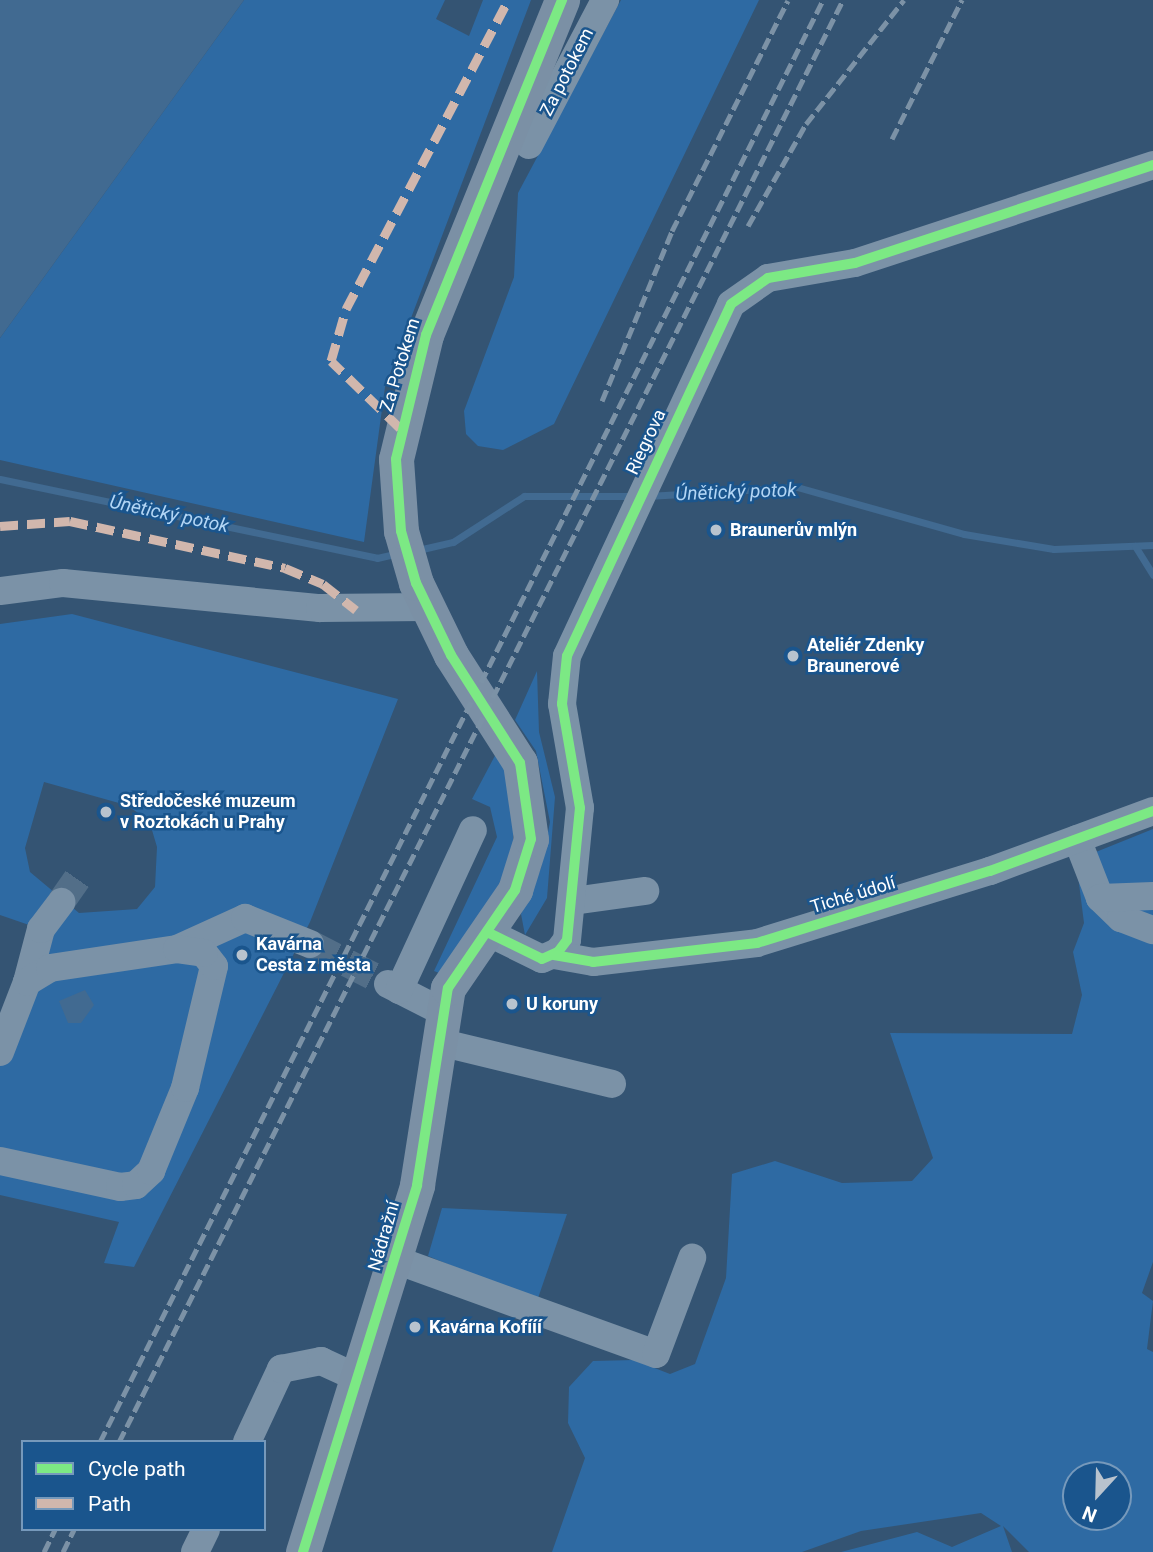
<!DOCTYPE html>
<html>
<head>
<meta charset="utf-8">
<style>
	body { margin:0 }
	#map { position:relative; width:1153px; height:1552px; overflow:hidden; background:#345473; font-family:Roboto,sans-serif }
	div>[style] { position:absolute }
	.green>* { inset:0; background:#2e6aa3 }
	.water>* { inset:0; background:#416a91 }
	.stream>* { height:7px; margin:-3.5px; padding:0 3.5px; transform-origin:3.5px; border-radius:3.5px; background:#416a91 }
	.minor-tunnel>* { height:28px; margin-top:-14px; transform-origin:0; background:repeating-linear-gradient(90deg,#526e88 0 28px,transparent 0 42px) }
	.minor>* { height:28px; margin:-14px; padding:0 14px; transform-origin:14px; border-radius:14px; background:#7b92a7 }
	.major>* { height:35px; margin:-17.5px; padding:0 17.5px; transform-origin:17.5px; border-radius:17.5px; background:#7b90a5 }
	.rail>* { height:5px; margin-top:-2.5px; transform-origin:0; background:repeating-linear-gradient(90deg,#7c92a6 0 12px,transparent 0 17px) }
	.quiet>* { height:9px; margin-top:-4.5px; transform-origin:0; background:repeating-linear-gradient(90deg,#d1b7ad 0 18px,transparent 0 27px) }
	.cycleway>* { height:10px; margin:-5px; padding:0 5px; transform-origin:5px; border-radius:5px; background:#7ce984 }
	.dots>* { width:19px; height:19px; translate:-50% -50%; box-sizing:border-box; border:4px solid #1a558d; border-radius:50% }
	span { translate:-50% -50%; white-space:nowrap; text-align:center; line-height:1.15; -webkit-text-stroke:5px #1a558d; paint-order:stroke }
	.street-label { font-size:18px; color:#fff }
	.poi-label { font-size:18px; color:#fff; font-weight:700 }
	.left { translate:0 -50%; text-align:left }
	.water-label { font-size:19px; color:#b3d6f5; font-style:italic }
	.legend { position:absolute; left:21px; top:1440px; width:245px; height:91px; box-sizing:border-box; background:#1a558d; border:2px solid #7699bb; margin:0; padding:9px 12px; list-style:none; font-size:21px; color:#fff }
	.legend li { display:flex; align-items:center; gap:14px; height:35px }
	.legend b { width:35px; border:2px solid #7699bb }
	.north { position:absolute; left:1062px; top:1461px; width:70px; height:70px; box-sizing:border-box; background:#1a558d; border:2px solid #7699bb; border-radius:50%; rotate:202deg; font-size:19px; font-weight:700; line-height:28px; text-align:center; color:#fff }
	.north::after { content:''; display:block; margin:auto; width:24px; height:32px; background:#b8c3ce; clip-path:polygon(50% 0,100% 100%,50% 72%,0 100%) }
</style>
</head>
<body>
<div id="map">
	<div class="green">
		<i style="clip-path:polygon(244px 0,445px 0,436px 19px,469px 36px,483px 0,531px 0,385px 387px,364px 542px,0 460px,0 338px)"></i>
		<i style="clip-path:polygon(621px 0,759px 0,554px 424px,503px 450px,478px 446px,466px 434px,464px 411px,514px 277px,518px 193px)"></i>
		<i style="clip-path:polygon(evenodd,72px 614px,398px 699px,310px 922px,134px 1267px,104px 1263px,119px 1222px,0 1195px,0 1022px,32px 926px,0 915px,0 624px,72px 614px,44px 782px,126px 805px,149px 820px,157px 847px,155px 887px,137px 909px,79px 913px,30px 872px,25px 848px,44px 782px)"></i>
		<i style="clip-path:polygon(537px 671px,539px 732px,555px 797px,547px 898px,525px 935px,521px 914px,541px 868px,550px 822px,536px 751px,515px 720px)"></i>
		<i style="clip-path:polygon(498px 750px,513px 789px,513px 857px,484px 915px,439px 973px,434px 971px,497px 837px,490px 807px,472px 799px)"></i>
		<i style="clip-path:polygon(evenodd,1153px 829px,1153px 1262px,1142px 1293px,1153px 1301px,1147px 1349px,1153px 1352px,1153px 1552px,1029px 1552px,1003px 1526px,1012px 1552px,841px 1552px,917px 1532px,952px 1547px,1001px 1526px,981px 1513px,861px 1531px,802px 1552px,552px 1552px,585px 1458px,568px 1423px,569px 1387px,593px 1361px,634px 1360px,670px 1374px,695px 1364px,726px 1278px,732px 1174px,775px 1161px,842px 1183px,912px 1181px,933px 1158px,890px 1033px,1072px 1034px,1082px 995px,1073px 952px,1084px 923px,1076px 860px,1153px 829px,1076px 1475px,1118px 1475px,1118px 1517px,1076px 1517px,1076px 1475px)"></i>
		<i style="clip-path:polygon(442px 1208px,567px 1214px,537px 1301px,428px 1256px)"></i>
	</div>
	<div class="water">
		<i style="clip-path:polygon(0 0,244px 0,0 338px)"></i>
		<i style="clip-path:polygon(85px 990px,94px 1005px,81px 1023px,68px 1023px,59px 1001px)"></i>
	</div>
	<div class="stream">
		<i style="left:0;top:479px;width:385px;rotate:11.8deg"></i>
		<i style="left:377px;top:558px;width:23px;rotate:-13deg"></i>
		<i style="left:648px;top:496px;width:149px;rotate:-3.5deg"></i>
		<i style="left:797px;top:487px;width:173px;rotate:15.7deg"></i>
		<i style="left:964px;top:534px;width:91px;rotate:9.5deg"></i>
		<i style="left:1054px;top:549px;width:99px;rotate:-2.3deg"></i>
		<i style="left:1135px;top:546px;width:34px;rotate:58deg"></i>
		<i style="left:418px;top:550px;width:36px;rotate:-13deg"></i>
		<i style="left:453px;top:542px;width:85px;rotate:-32.9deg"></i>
		<i style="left:524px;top:496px;width:109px"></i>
	</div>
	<div class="minor-tunnel">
		<i style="left:61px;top:902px;width:32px;rotate:-55deg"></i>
		<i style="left:310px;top:944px;width:88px;rotate:27.1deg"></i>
	</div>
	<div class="minor">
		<i style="left:529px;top:145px;width:164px;rotate:-62.3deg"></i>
		<i style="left:0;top:591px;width:64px;rotate:-7.2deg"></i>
		<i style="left:63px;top:583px;width:258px;rotate:5.6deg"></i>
		<i style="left:320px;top:608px;width:105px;rotate:-0.5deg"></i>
		<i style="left:1077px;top:839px;width:63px;rotate:68.7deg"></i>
		<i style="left:1100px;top:898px;width:29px;rotate:44deg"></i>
		<i style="left:1121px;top:918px;width:34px;rotate:21deg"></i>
		<i style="left:1100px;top:898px;width:53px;rotate:-2.2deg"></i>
		<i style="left:573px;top:901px;width:73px;rotate:-7.9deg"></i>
		<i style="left:487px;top:932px;width:61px;rotate:26.1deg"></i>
		<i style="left:542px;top:959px;width:17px;rotate:-24deg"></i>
		<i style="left:558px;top:952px;width:15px;rotate:-53deg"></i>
		<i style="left:567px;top:940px;width:133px;rotate:-84.4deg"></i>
		<i style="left:580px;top:808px;width:106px;rotate:-99.8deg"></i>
		<i style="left:562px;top:704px;width:48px;rotate:-84.1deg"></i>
		<i style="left:567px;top:656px;width:388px;rotate:-65deg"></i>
		<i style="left:731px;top:304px;width:45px;rotate:-35.1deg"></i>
		<i style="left:768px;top:278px;width:88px;rotate:-9.8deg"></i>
		<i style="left:855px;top:263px;width:314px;rotate:-18.2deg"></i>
		<i style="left:554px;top:955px;width:40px;rotate:10deg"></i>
		<i style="left:593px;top:962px;width:165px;rotate:-6.6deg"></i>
		<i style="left:757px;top:943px;width:244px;rotate:-17.2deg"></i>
		<i style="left:990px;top:871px;width:174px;rotate:-20.2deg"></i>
		<i style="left:27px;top:982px;width:55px;rotate:-75.2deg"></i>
		<i style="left:41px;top:929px;width:34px;rotate:-53deg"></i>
		<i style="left:388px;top:984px;width:62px;rotate:27deg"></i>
		<i style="left:399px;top:990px;width:176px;rotate:-65.2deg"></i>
		<i style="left:439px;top:1042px;width:178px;rotate:13.6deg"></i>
		<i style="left:0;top:1052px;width:75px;rotate:-68.9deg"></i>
		<i style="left:27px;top:982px;width:27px;rotate:-31deg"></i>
		<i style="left:50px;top:968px;width:128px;rotate:-8.5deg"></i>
		<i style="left:177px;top:949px;width:75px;rotate:-24.5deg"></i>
		<i style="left:245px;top:918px;width:70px;rotate:21.8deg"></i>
		<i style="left:0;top:1161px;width:123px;rotate:12.2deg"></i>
		<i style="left:120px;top:1187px;width:16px;rotate:-7deg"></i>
		<i style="left:136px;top:1185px;width:21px;rotate:-43deg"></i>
		<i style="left:151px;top:1171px;width:90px;rotate:-67.7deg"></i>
		<i style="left:185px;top:1088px;width:125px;rotate:-76.6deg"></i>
		<i style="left:214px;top:966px;width:16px;rotate:-128deg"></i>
		<i style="left:204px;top:953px;width:27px;rotate:-172deg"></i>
		<i style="left:396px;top:1260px;width:276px;rotate:19.9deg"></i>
		<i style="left:656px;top:1354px;width:103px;rotate:-69.4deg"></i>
		<i style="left:247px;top:1442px;width:81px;rotate:-65deg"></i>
		<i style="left:281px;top:1369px;width:41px;rotate:-11.3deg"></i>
		<i style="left:321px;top:1361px;width:41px;rotate:24.7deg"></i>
		<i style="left:195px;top:1552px;width:25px;rotate:-64deg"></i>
	</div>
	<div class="major">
		<i style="left:303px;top:1552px;width:384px;rotate:-72.7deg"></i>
		<i style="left:417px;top:1185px;width:199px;rotate:-81.1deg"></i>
		<i style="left:448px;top:988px;width:119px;rotate:-55.6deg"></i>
		<i style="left:515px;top:890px;width:53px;rotate:-72.6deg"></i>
		<i style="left:531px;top:839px;width:77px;rotate:-98.2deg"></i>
		<i style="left:520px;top:763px;width:128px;rotate:-122.6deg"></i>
		<i style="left:451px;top:655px;width:80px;rotate:-115.9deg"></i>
		<i style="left:416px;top:583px;width:54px;rotate:-106.1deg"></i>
		<i style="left:401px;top:531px;width:72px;rotate:-94deg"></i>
		<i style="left:396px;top:459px;width:128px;rotate:-76.4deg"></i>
		<i style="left:426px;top:335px;width:362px;rotate:-67.9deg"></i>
	</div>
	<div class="rail">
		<i style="left:892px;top:139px;width:156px;rotate:-63.3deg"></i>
		<i style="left:748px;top:226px;width:117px;rotate:-60.4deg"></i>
		<i style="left:806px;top:124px;width:158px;rotate:-51.7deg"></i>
		<i style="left:602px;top:401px;width:184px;rotate:-67.6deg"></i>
		<i style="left:672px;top:231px;width:258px;rotate:-63.3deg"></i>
		<i style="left:100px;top:1442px;width:1613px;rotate:-63.37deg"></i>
		<i style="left:119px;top:1442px;width:1614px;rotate:-63.34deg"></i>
		<i style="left:44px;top:1552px;width:25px;rotate:-64deg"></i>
		<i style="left:63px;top:1552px;width:25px;rotate:-64deg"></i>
	</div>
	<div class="quiet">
		<i style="left:400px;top:428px;width:96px;rotate:-135.8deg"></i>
		<i style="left:331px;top:361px;width:54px;rotate:-73.9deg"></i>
		<i style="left:346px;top:309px;width:349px;rotate:-62.3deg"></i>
		<i style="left:0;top:526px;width:70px;rotate:-4.1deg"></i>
		<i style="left:70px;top:521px;width:220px;rotate:12.3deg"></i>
		<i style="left:285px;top:568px;width:41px;rotate:22.8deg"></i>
		<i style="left:323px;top:584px;width:42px;rotate:38.2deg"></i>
	</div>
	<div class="cycleway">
		<i style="left:487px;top:932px;width:61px;rotate:26.1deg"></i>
		<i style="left:542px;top:959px;width:17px;rotate:-24deg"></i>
		<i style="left:558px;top:952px;width:15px;rotate:-53deg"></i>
		<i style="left:567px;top:940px;width:133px;rotate:-84.4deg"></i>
		<i style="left:580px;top:808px;width:106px;rotate:-99.8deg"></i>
		<i style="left:562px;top:704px;width:48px;rotate:-84.1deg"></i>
		<i style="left:567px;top:656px;width:388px;rotate:-65deg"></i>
		<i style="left:731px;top:304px;width:45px;rotate:-35.1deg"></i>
		<i style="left:768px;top:278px;width:88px;rotate:-9.8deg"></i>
		<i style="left:855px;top:263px;width:314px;rotate:-18.2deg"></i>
		<i style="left:554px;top:955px;width:40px;rotate:10deg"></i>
		<i style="left:593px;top:962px;width:165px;rotate:-6.6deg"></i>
		<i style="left:757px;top:943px;width:244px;rotate:-17.2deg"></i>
		<i style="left:990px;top:871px;width:174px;rotate:-20.2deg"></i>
		<i style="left:303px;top:1552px;width:384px;rotate:-72.7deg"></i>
		<i style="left:417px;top:1185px;width:199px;rotate:-81.1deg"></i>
		<i style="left:448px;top:988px;width:119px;rotate:-55.6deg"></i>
		<i style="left:515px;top:890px;width:53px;rotate:-72.6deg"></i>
		<i style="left:531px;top:839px;width:77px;rotate:-98.2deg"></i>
		<i style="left:520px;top:763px;width:128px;rotate:-122.6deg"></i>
		<i style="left:451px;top:655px;width:80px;rotate:-115.9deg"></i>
		<i style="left:416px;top:583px;width:54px;rotate:-106.1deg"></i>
		<i style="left:401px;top:531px;width:72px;rotate:-94deg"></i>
		<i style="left:396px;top:459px;width:128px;rotate:-76.4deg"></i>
		<i style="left:426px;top:335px;width:362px;rotate:-67.9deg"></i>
	</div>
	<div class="dots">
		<i style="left:716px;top:530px;background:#b8c3ce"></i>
		<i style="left:793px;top:656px;background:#b8c3ce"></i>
		<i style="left:106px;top:812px;background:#b8c3ce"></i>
		<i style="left:242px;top:955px;background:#b8c3ce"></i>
		<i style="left:512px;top:1004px;background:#b8c3ce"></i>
		<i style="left:415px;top:1327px;background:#b8c3ce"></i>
	</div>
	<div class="street-label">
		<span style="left:567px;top:72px;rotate:-63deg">Za potokem</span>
		<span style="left:400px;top:365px;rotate:-73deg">Za Potokem</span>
		<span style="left:646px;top:442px;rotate:-65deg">Riegrova</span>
		<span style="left:853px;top:895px;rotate:-17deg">Tiché údolí</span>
		<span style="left:384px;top:1236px;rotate:-74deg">Nádražní</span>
	</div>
	<div class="poi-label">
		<span class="left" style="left:730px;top:530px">Braunerův mlýn</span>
		<span class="left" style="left:807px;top:656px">Ateliér Zdenky<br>Braunerové</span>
		<span class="left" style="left:120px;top:812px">Středočeské muzeum<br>v Roztokách u Prahy</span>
		<span class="left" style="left:256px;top:955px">Kavárna<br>Cesta z města</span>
		<span class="left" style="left:526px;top:1004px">U koruny</span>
		<span class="left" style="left:429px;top:1327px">Kavárna Kofííí</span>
	</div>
	<div class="water-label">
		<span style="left:736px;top:492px;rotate:-2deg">Únětický potok</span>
		<span style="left:169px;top:514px;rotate:12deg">Únětický potok</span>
	</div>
	<ul class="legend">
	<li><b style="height:9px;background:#7ce984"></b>Cycle path</li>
	<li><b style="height:9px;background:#d1b7ad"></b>Path</li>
	</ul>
	<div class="north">N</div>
</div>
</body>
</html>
